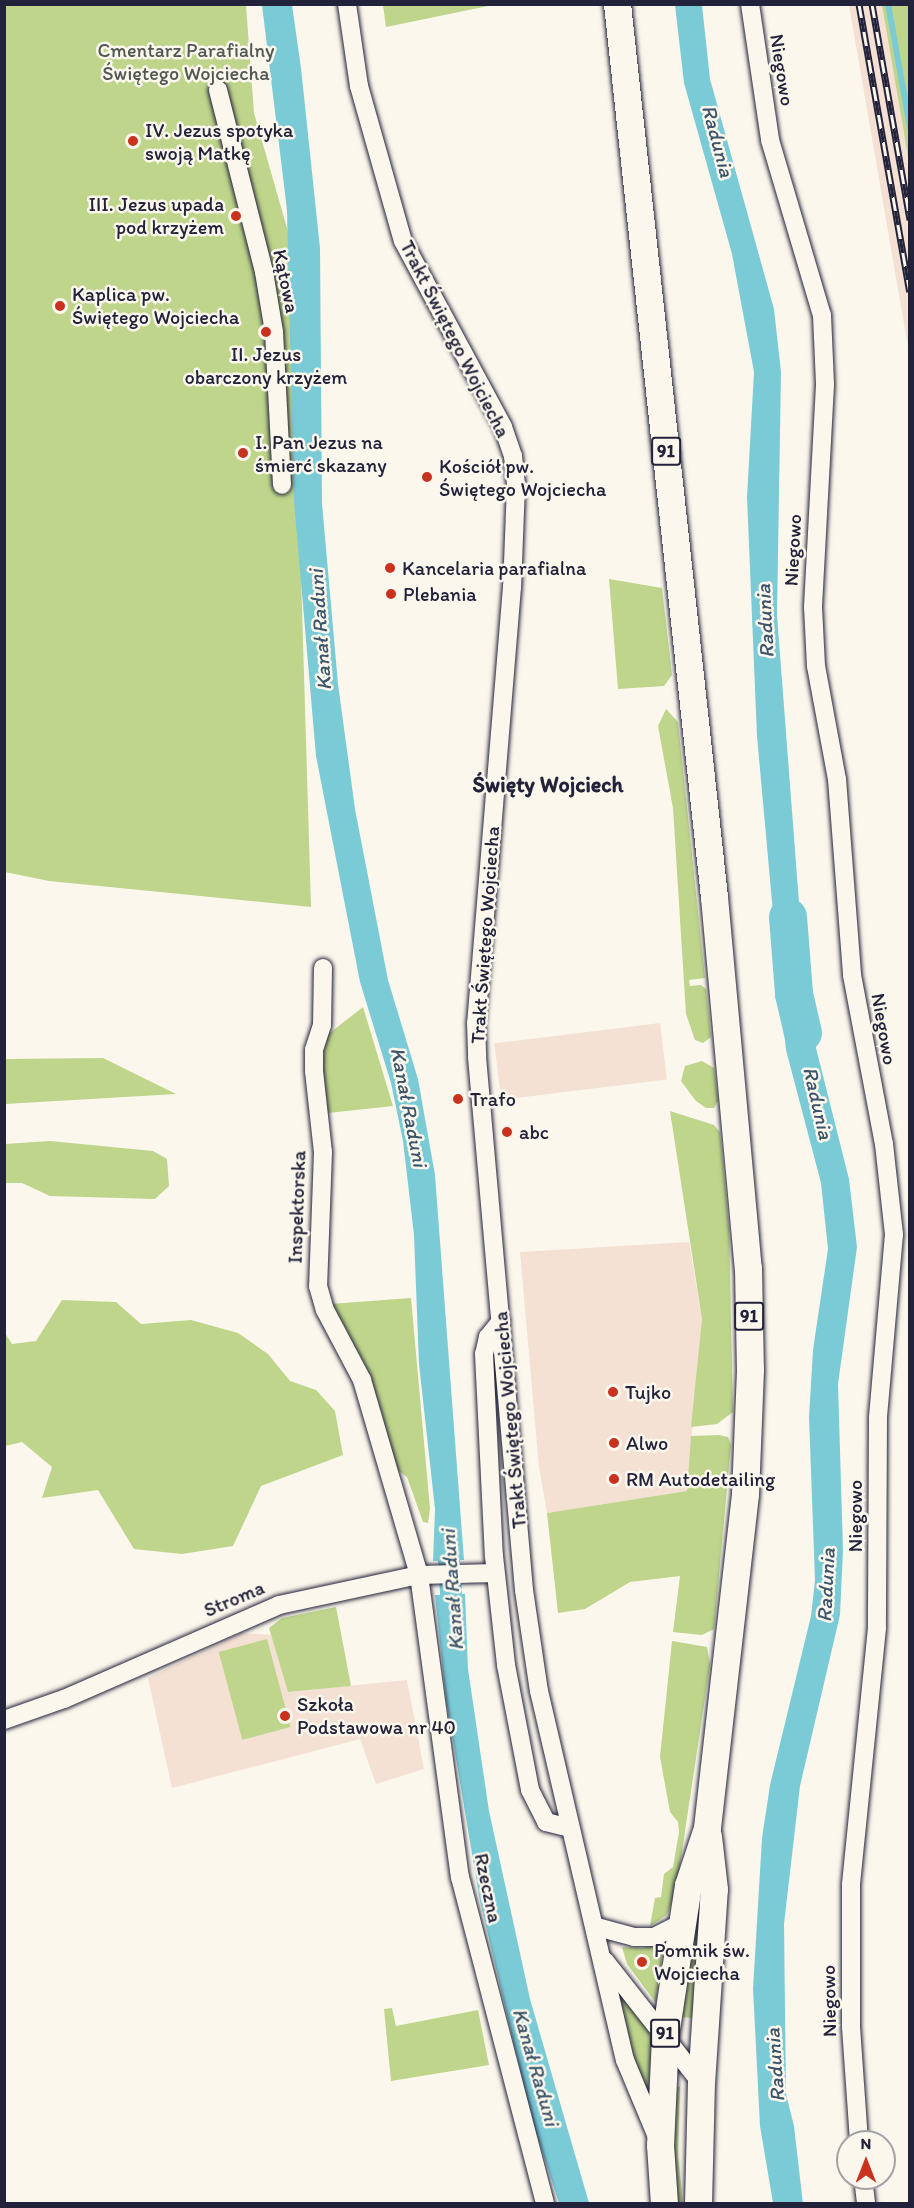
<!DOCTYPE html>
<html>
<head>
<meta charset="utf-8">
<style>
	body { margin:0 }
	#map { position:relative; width:914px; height:2208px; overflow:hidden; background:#fbf7ec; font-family:Itim,sans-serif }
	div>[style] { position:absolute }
	.built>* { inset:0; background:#f4e1d4; transform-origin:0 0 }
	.green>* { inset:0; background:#bed58b; transform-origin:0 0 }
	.water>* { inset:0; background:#7bcbd7 }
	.stream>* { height:6px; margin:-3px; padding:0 3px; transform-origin:3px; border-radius:3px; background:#7bcbd7 }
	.canal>* { height:22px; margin:-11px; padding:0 11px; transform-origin:11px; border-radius:11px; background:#7bcbd7 }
	.river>* { height:38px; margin:-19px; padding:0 19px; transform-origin:19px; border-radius:19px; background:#7bcbd7 }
	.roads { filter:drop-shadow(0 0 2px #22223b) drop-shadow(0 0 2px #22223b) }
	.minor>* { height:18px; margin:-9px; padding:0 9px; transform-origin:9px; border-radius:9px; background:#fbf7ec }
	.primary>* { height:27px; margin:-13.5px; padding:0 13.5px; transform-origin:13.5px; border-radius:13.5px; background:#fbf7ec }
	.rail>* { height:7px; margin-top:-3.5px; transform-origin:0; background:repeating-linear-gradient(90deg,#fbf7ec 0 14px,#22223b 0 28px); box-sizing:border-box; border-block:2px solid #22223b }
	.dots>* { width:16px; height:16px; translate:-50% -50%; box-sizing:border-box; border:3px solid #fbf7ec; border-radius:50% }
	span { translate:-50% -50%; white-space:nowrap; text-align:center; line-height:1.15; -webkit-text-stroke:5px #fbf7ec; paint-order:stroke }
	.shield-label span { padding:2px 4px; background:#fbf7ec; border:2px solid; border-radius:4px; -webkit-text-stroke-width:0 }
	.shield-label { font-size:18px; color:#22223b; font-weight:700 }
	.park-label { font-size:20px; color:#515853 }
	.street-label { font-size:20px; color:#22223b }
	.poi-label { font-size:20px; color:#22223b }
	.left { translate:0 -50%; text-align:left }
	.right { translate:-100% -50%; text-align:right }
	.water-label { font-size:21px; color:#3d556a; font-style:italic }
	.quarter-label { font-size:22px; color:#22223b; font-weight:700 }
	.frame { position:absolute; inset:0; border:6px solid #22223b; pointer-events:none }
	.north { position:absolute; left:836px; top:2130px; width:60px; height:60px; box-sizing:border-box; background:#fbf7ec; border:2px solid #a4a2a5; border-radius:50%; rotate:0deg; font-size:16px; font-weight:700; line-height:24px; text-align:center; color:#22223b }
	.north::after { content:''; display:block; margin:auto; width:21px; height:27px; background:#c8321e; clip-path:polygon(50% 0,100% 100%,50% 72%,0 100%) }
</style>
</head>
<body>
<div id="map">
	<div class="built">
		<i style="clip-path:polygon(849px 5px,909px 5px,909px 353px)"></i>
		<i style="left:660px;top:1023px;width:57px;height:167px;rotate:83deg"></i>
		<i style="clip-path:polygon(689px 1242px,702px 1319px,687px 1491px,547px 1513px,539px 1467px,520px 1252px)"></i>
		<i style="clip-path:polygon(241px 1633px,271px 1635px,289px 1692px,407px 1680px,424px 1769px,376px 1784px,360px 1739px,172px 1788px,148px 1678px)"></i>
	</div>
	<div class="green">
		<i style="clip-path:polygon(4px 5px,246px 5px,254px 113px,291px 242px,311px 907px,49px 881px,5px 872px)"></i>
		<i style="clip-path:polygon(383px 5px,383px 4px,493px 5px,386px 27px)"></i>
		<i style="clip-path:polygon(882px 5px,909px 5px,909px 163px,903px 127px)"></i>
		<i style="clip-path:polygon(609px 579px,662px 588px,672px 675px,664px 686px,618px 689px)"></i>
		<i style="clip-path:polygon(666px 709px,678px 722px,705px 978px,689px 980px,690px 986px,701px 985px,706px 989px,711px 1037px,703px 1043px,695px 1040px,686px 1014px,673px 808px,658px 726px)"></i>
		<i style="clip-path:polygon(363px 1007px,393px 1106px,328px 1113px,321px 1076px,326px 1036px)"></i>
		<i style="clip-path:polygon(103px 1058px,176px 1094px,5px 1104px,5px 1059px)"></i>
		<i style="clip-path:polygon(702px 1061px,714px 1068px,718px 1101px,714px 1108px,706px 1108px,696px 1101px,681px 1081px,685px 1066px)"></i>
		<i style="clip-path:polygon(670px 1111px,714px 1125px,720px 1132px,729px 1229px,733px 1412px,717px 1424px,691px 1427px,702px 1319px)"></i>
		<i style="clip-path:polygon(50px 1141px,153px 1151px,167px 1159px,169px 1186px,155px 1199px,50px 1196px,22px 1183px,5px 1183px,5px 1144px)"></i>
		<i style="clip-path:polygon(411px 1298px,430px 1509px,428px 1523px,423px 1522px,407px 1477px,396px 1469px,330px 1304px)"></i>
		<i style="clip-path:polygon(62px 1300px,116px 1302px,141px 1324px,191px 1320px,238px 1333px,268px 1354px,290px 1381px,316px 1390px,335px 1411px,343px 1455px,261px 1486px,233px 1546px,182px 1554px,134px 1549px,98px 1490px,42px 1498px,52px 1467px,22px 1442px,5px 1446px,5px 1333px,12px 1344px,36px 1341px)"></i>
		<i style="clip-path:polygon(719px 1435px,728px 1437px,731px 1445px,714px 1629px,702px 1635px,673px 1632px,680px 1576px,630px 1582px,585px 1609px,558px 1613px,547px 1513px,687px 1491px,691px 1436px)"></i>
		<i style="clip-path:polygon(336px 1607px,351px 1686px,288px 1692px,269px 1628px,282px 1618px)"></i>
		<i style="left:267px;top:1639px;width:91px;height:50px;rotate:75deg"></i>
		<i style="clip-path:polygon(672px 1641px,707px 1647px,710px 1665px,676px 1891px,667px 1915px,650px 1926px,655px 1898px,661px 1897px,664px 1874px,673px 1867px,679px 1832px,678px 1822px,670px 1812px,660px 1757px)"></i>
		<i style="clip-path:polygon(704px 1860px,693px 2018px,681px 2017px)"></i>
		<i style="clip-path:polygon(664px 1941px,656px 2003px,627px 1964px,622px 1947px,643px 1948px)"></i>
		<i style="clip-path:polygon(614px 1986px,654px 2036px,647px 2098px,625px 2028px)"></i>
		<i style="clip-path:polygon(392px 2008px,396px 2026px,478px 2010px,489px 2065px,391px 2081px,384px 2009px)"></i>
		<i style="clip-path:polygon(680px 2086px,678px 2155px,683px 2203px,676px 2203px,672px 2154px,672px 2090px)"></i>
	</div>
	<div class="water">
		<i style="clip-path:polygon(262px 5px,292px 5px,301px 68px,320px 248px,322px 503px,338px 684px,355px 809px,388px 980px,418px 1079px,435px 1175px,464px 1560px,433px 1561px,435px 1509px,419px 1364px,414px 1235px,403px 1141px,391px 1083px,360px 982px,316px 756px,294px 501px,287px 210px)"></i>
		<i style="clip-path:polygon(675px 5px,702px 5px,710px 79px,774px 309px,781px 372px,777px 615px,804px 968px,778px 968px,757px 736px,747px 497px,754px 372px,732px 254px,684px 83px)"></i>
		<i style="clip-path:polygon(779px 983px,806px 983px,816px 1048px,849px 1179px,857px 1247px,838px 1384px,843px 1550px,840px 1615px,800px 1786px,784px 1924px,786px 2094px,794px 2126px,803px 2204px,773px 2203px,760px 2126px,753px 1989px,762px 1838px,770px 1785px,811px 1616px,815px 1580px,809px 1417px,813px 1350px,828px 1249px,821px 1183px,786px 1050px)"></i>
		<i style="clip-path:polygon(465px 1594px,468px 1669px,489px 1811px,530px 1999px,589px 2203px,559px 2203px,532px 2120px,480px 1901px,446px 1699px,435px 1595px)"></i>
	</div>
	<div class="stream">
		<i style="left:888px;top:4px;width:125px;rotate:79.9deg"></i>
	</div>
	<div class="canal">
		<i style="left:447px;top:1529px;width:96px;rotate:86.4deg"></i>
	</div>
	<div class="river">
		<i style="left:788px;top:917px;width:77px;rotate:85.5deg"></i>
		<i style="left:794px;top:994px;width:40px;rotate:77deg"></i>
	</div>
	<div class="roads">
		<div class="minor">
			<i style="left:347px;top:4px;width:83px;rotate:81.7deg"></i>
			<i style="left:359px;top:86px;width:161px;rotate:74.2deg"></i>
			<i style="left:403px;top:241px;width:211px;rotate:61.7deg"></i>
			<i style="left:503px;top:427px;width:31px;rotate:71deg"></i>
			<i style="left:513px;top:456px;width:29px;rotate:84deg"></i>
			<i style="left:516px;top:485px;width:102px;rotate:92.2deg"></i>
			<i style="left:512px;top:587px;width:437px;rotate:94.7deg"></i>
			<i style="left:476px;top:1023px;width:34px;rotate:88deg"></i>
			<i style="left:477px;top:1057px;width:535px;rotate:84.96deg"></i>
			<i style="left:524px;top:1590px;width:102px;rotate:81.6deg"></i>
			<i style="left:539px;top:1691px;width:379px;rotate:76.9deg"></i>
			<i style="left:625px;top:2060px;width:83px;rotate:67.4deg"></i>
			<i style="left:750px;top:4px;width:137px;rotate:81.6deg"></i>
			<i style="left:770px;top:140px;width:183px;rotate:73.5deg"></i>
			<i style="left:822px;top:315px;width:70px;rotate:87.5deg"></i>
			<i style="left:825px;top:385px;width:222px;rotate:93.1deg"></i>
			<i style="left:813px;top:607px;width:59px;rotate:87.1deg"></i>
			<i style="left:816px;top:666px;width:115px;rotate:79.5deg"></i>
			<i style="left:837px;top:779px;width:197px;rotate:85.6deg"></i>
			<i style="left:852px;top:975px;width:172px;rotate:79.3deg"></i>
			<i style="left:884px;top:1144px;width:91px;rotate:83.7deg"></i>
			<i style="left:894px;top:1234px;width:185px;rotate:95deg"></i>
			<i style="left:878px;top:1418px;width:210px;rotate:90.3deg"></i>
			<i style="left:877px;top:1628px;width:258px;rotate:95.8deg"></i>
			<i style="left:851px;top:1885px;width:142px;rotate:90deg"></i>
			<i style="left:851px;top:2027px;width:115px;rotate:86deg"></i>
			<i style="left:218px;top:90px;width:188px;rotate:75.8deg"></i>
			<i style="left:264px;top:272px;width:61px;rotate:80.5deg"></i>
			<i style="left:274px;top:332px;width:153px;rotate:87deg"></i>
			<i style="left:323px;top:968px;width:57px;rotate:91deg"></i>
			<i style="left:322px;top:1025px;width:26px;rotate:108deg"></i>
			<i style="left:314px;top:1050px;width:21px;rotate:90deg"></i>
			<i style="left:314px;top:1071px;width:81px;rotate:83.7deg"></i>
			<i style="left:323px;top:1152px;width:134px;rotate:92.1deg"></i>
			<i style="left:318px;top:1286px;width:25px;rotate:74deg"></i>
			<i style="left:325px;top:1310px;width:79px;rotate:62.1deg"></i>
			<i style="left:362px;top:1380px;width:203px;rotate:73.7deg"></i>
			<i style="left:419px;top:1575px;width:305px;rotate:82.3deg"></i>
			<i style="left:460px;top:1877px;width:338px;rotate:75.4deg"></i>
			<i style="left:501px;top:1321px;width:21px;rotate:129deg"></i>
			<i style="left:488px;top:1337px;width:17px;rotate:103deg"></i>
			<i style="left:484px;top:1354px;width:202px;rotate:87.2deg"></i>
			<i style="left:494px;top:1556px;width:110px;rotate:83.7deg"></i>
			<i style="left:506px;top:1665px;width:127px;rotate:79.1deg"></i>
			<i style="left:530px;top:1790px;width:36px;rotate:63deg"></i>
			<i style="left:546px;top:1822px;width:25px;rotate:14deg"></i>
			<i style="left:4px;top:1720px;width:64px;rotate:-19.3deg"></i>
			<i style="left:64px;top:1699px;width:235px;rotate:-23.6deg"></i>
			<i style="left:279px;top:1605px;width:143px;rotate:-12.1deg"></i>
			<i style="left:419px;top:1575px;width:76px;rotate:-1.5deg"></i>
			<i style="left:597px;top:1927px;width:38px;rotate:15deg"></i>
			<i style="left:634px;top:1937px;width:20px"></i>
			<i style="left:654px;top:1937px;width:31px;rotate:-27deg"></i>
			<i style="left:605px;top:1961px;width:155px;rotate:51.8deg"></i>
			<i style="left:863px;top:2178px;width:26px;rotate:83deg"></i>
		</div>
		<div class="primary">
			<i style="left:617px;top:4px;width:898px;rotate:83.8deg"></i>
			<i style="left:714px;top:897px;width:373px;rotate:84.8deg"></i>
			<i style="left:748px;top:1268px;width:102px;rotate:88.9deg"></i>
			<i style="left:750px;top:1370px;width:124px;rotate:92.3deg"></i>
			<i style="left:745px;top:1494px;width:336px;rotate:96.5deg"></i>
			<i style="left:707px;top:1828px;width:60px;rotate:108.4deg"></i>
			<i style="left:688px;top:1885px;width:153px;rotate:98.7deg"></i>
			<i style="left:665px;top:2036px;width:109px;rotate:92.6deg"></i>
			<i style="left:660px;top:2145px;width:59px;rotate:86.1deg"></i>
			<i style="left:698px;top:2204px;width:121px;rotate:-88.6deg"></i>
			<i style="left:701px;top:2083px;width:194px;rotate:-86.2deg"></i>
			<i style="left:714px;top:1889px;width:53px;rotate:-96.5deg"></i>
		</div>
	</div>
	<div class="rail">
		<i style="left:859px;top:4px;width:292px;rotate:80deg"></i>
		<i style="left:872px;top:4px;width:219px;rotate:80deg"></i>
	</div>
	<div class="dots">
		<i style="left:133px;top:141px;background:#c8321e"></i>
		<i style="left:236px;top:216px;background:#c8321e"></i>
		<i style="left:60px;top:306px;background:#c8321e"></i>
		<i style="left:266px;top:332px;background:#c8321e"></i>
		<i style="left:243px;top:453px;background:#c8321e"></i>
		<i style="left:427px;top:477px;background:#c8321e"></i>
		<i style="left:390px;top:568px;background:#c8321e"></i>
		<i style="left:391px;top:594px;background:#c8321e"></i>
		<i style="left:458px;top:1099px;background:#c8321e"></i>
		<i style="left:507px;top:1132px;background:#c8321e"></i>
		<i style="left:613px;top:1392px;background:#c8321e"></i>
		<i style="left:614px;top:1443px;background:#c8321e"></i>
		<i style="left:614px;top:1479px;background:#c8321e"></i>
		<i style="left:285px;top:1716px;background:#c8321e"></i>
		<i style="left:642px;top:1962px;background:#c8321e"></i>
	</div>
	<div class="shield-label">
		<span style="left:666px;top:451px">91</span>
		<span style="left:749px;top:1316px">91</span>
		<span style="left:665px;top:2033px">91</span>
	</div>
	<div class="park-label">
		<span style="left:186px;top:62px">Cmentarz Parafialny<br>Świętego Wojciecha</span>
	</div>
	<div class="street-label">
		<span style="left:782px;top:70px;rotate:81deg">Niegowo</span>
		<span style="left:286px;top:281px;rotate:78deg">Kątowa</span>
		<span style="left:455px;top:339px;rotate:63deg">Trakt Świętego Wojciecha</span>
		<span style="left:793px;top:550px;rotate:-87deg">Niegowo</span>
		<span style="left:485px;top:935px;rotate:-86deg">Trakt Świętego Wojciecha</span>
		<span style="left:884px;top:1029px;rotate:80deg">Niegowo</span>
		<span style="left:297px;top:1207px;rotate:-88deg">Inspektorska</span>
		<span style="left:510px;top:1420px;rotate:-95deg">Trakt Świętego Wojciecha</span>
		<span style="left:855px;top:1516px;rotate:-90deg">Niegowo</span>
		<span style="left:234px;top:1599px;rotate:-23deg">Stroma</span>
		<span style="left:488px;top:1888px;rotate:78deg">Rzeczna</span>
		<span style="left:829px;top:2001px;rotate:-91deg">Niegowo</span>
	</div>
	<div class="poi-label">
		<span class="left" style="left:145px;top:142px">IV. Jezus spotyka<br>swoją Matkę</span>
		<span class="right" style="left:224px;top:216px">III. Jezus upada<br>pod krzyżem</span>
		<span class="left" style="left:72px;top:306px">Kaplica pw.<br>Świętego Wojciecha</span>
		<span style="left:266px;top:366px">II. Jezus<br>obarczony krzyżem</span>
		<span class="left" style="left:255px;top:454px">I. Pan Jezus na<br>śmierć skazany</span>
		<span class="left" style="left:439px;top:478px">Kościół pw.<br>Świętego Wojciecha</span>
		<span class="left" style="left:402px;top:568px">Kancelaria parafialna</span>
		<span class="left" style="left:403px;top:594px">Plebania</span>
		<span class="left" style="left:470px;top:1099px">Trafo</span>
		<span class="left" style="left:519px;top:1132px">abc</span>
		<span class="left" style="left:625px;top:1392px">Tujko</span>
		<span class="left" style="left:626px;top:1443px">Alwo</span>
		<span class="left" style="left:626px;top:1479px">RM Autodetailing</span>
		<span class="left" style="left:297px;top:1716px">Szkoła<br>Podstawowa nr 40</span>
		<span class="left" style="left:654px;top:1962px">Pomnik św.<br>Wojciecha</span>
	</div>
	<div class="water-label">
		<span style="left:718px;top:141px;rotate:75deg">Radunia</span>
		<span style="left:765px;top:621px;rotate:-93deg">Radunia</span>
		<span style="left:320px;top:630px;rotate:-94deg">Kanał Raduni</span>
		<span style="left:818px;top:1103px;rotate:77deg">Radunia</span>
		<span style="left:409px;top:1107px;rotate:79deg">Kanał Raduni</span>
		<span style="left:826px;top:1585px;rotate:-87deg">Radunia</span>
		<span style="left:452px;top:1590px;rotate:-94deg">Kanał Raduni</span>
		<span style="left:775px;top:2065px;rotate:-94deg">Radunia</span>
		<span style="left:536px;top:2067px;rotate:74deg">Kanał Raduni</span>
	</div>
	<div class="quarter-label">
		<span style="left:548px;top:785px">Święty Wojciech</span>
	</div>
	<div class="frame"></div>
	<div class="north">N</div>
</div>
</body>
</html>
